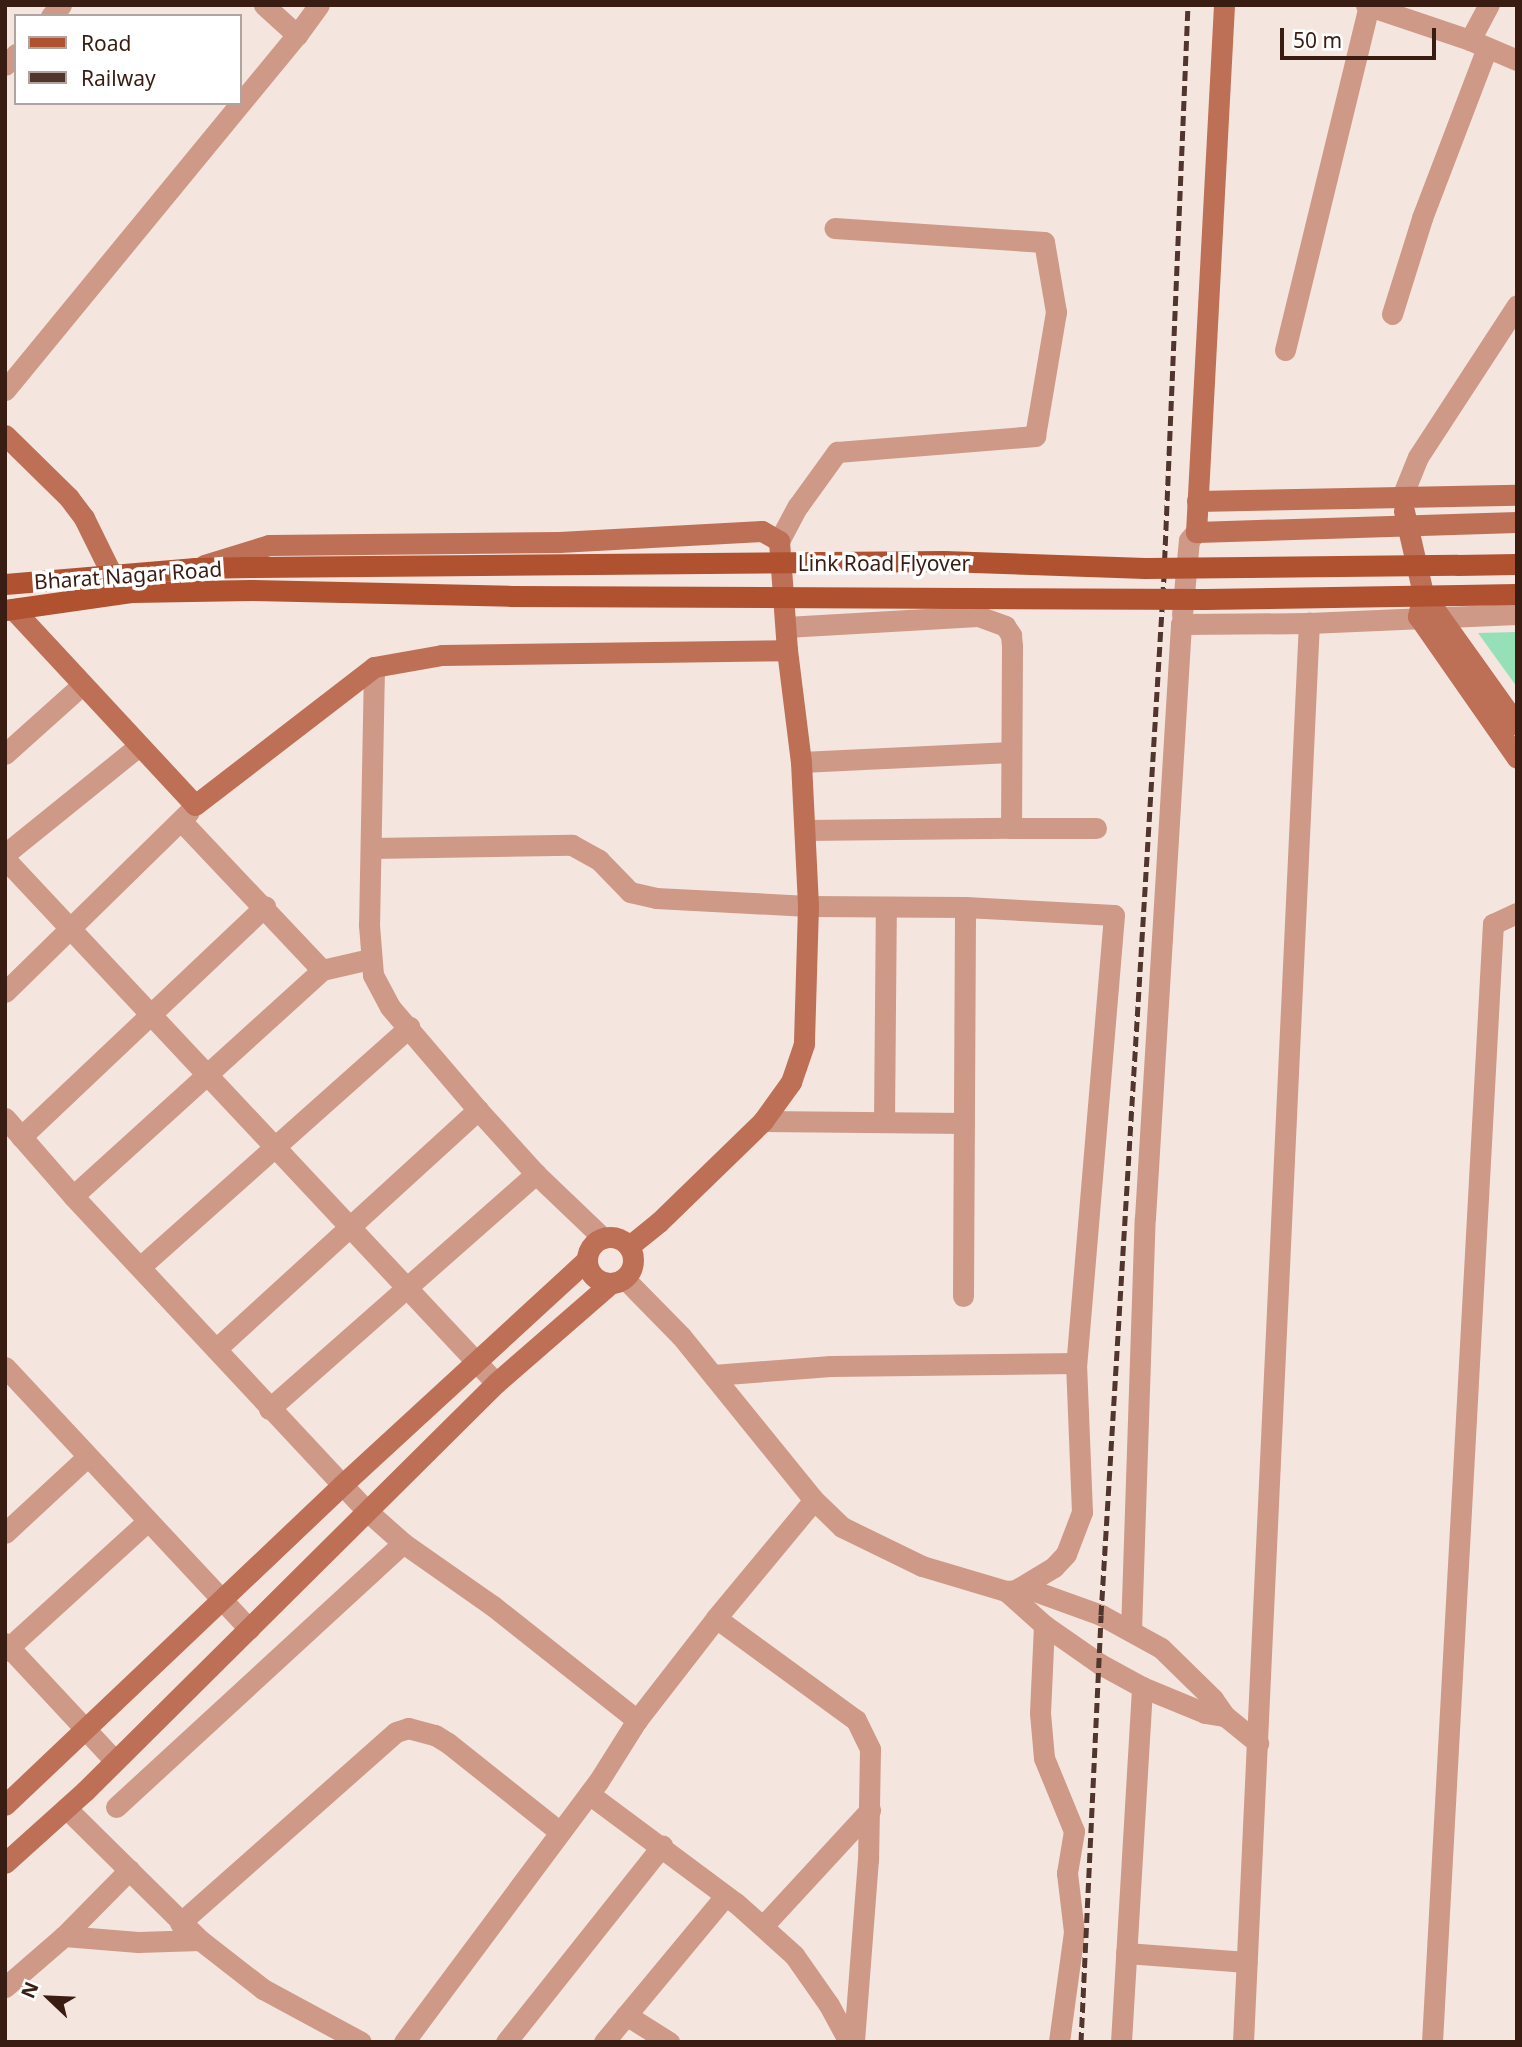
<!DOCTYPE html>
<html>
<head>
<meta charset="utf-8">
<style>
	body { margin:0 }
	#map { position:relative; width:1522px; height:2047px; overflow:hidden; background:#f5e5df; font-family:"Noto Sans",sans-serif }
	div>[style] { position:absolute }
	.green>* { inset:0; background:#95e0b7 }
	.street>* { height:21px; margin:-10.5px; padding:0 10.5px; transform-origin:10.5px; border-radius:10.5px; background:#cf9987 }
	.secondary>* { height:21px; margin:-10.5px; padding:0 10.5px; transform-origin:10.5px; border-radius:10.5px; background:#be7056 }
	.secondary>.ring { margin:-10.5px; padding:0; box-sizing:content-box; background:none; border:21px solid #be7056; border-radius:50% }
	.primary>* { height:21px; margin:-10.5px; padding:0 10.5px; transform-origin:10.5px; border-radius:10.5px; background:#b05130 }
	.rail>* { height:5px; margin-top:-2.5px; transform-origin:0; background:repeating-linear-gradient(90deg,#51362d 0 10px,transparent 0 15px) }
	.primary-bridge>* { height:21px; margin:-10.5px; padding:0 10.5px; transform-origin:10.5px; border-radius:10.5px; background:#b05130 }
	span { translate:-50% -50%; white-space:nowrap; text-align:center; line-height:1.15; -webkit-text-stroke:7px #fff; paint-order:stroke }
	.street-label { font-size:21px; color:#391c12 }
	.frame { position:absolute; inset:0; border:7px solid #391c12; pointer-events:none }
	.legend { position:absolute; left:14px; top:14px; width:228px; height:91px; box-sizing:border-box; background:#fff; border:2px solid #b0a4a0; margin:0; padding:9px 12px; list-style:none; font-size:21px; color:#391c12 }
	.legend li { display:flex; align-items:center; gap:14px; height:35px }
	.legend b { width:35px; border:2px solid #b0a4a0 }
	.north { position:absolute; left:14px; top:1963px; width:70px; height:70px; -webkit-text-stroke:5px #fff; paint-order:stroke; rotate:293deg; font-size:19px; font-weight:700; line-height:28px; text-align:center; color:#391c12 }
	.north::after { content:''; display:block; margin:auto; width:24px; height:32px; background:#391c12; clip-path:polygon(50% 0,100% 100%,50% 72%,0 100%) }
	.scale { position:absolute; left:1280px; top:28px; width:156px; height:32px; box-sizing:border-box; border:4px solid #391c12; border-top:0; padding-left:9px; font-size:21px; line-height:24px; white-space:nowrap; color:#391c12; -webkit-text-stroke:5px #fff; paint-order:stroke }
</style>
</head>
<body>
<div id="map">
	<div class="green">
		<i style="clip-path:polygon(1517px 632px,1517px 687px,1478px 633px)"></i>
	</div>
	<div class="street">
		<i style="left:264px;top:5px;width:45px;rotate:42.3deg"></i>
		<i style="left:297px;top:35px;width:37px;rotate:-54deg"></i>
		<i style="left:1366px;top:5px;width:110px;rotate:18.6deg"></i>
		<i style="left:1470px;top:40px;width:51px;rotate:23.1deg"></i>
		<i style="left:51px;top:16px;width:15px;rotate:-48deg"></i>
		<i style="left:1470px;top:40px;width:40px;rotate:-62deg"></i>
		<i style="left:5px;top:65px;width:16px;rotate:-45deg"></i>
		<i style="left:1392px;top:314px;width:101px;rotate:-72.6deg"></i>
		<i style="left:1422px;top:218px;width:182px;rotate:-69.1deg"></i>
		<i style="left:1285px;top:350px;width:355px;rotate:-76.3deg"></i>
		<i style="left:5px;top:390px;width:460px;rotate:-50.6deg"></i>
		<i style="left:1401px;top:499px;width:45px;rotate:-68deg"></i>
		<i style="left:1418px;top:457px;width:181px;rotate:-56.9deg"></i>
		<i style="left:779px;top:541px;width:40px;rotate:-62deg"></i>
		<i style="left:798px;top:506px;width:67px;rotate:-54.2deg"></i>
		<i style="left:837px;top:452px;width:199px;rotate:-4.6deg"></i>
		<i style="left:1035px;top:436px;width:126px;rotate:-80.4deg"></i>
		<i style="left:1056px;top:312px;width:71px;rotate:-99.7deg"></i>
		<i style="left:1044px;top:242px;width:210px;rotate:-176.2deg"></i>
		<i style="left:1182px;top:615px;width:75px;rotate:-84.7deg"></i>
		<i style="left:1189px;top:540px;width:11px;rotate:-49deg"></i>
		<i style="left:786px;top:627px;width:192px;rotate:-3.3deg"></i>
		<i style="left:978px;top:616px;width:29px;rotate:20deg"></i>
		<i style="left:1005px;top:626px;width:11px;rotate:56deg"></i>
		<i style="left:1011px;top:635px;width:11px;rotate:85deg"></i>
		<i style="left:1012px;top:646px;width:182px;rotate:90.3deg"></i>
		<i style="left:1011px;top:828px;width:85px"></i>
		<i style="left:374px;top:667px;width:258px;rotate:91.1deg"></i>
		<i style="left:369px;top:925px;width:50px;rotate:85.4deg"></i>
		<i style="left:373px;top:975px;width:36px;rotate:62deg"></i>
		<i style="left:390px;top:1007px;width:135px;rotate:49.5deg"></i>
		<i style="left:478px;top:1110px;width:86px;rotate:47.8deg"></i>
		<i style="left:536px;top:1174px;width:93px;rotate:43.7deg"></i>
		<i style="left:5px;top:754px;width:103px;rotate:-41.9deg"></i>
		<i style="left:801px;top:762px;width:210px;rotate:-2.7deg"></i>
		<i style="left:805px;top:830px;width:206px;rotate:-0.6deg"></i>
		<i style="left:372px;top:848px;width:200px;rotate:-0.9deg"></i>
		<i style="left:572px;top:845px;width:31px;rotate:29deg"></i>
		<i style="left:599px;top:860px;width:45px;rotate:45.9deg"></i>
		<i style="left:630px;top:892px;width:27px;rotate:13deg"></i>
		<i style="left:656px;top:898px;width:152px;rotate:3deg"></i>
		<i style="left:808px;top:906px;width:157px;rotate:0.4deg"></i>
		<i style="left:965px;top:907px;width:149px;rotate:3.1deg"></i>
		<i style="left:1114px;top:915px;width:450px;rotate:94.8deg"></i>
		<i style="left:1076px;top:1363px;width:149px;rotate:87.7deg"></i>
		<i style="left:1082px;top:1512px;width:45px;rotate:110.9deg"></i>
		<i style="left:1066px;top:1554px;width:18px;rotate:133deg"></i>
		<i style="left:1054px;top:1567px;width:41px;rotate:149deg"></i>
		<i style="left:5px;top:854px;width:172px;rotate:-38.9deg"></i>
		<i style="left:5px;top:859px;width:718px;rotate:46.86deg"></i>
		<i style="left:322px;top:970px;width:49px;rotate:-12.9deg"></i>
		<i style="left:5px;top:992px;width:257px;rotate:-44.4deg"></i>
		<i style="left:5px;top:1118px;width:103px;rotate:48.9deg"></i>
		<i style="left:73px;top:1196px;width:431px;rotate:47deg"></i>
		<i style="left:367px;top:1511px;width:48px;rotate:41.6deg"></i>
		<i style="left:403px;top:1543px;width:110px;rotate:35deg"></i>
		<i style="left:493px;top:1606px;width:184px;rotate:38.4deg"></i>
		<i style="left:763px;top:1121px;width:201px;rotate:0.6deg"></i>
		<i style="left:884px;top:1121px;width:214px;rotate:-89.5deg"></i>
		<i style="left:21px;top:1137px;width:336px;rotate:-43.4deg"></i>
		<i style="left:73px;top:1196px;width:336px;rotate:-42.2deg"></i>
		<i style="left:322px;top:970px;width:204px;rotate:-133.4deg"></i>
		<i style="left:140px;top:1267px;width:361px;rotate:-41.7deg"></i>
		<i style="left:624px;top:1278px;width:81px;rotate:45.5deg"></i>
		<i style="left:681px;top:1336px;width:211px;rotate:51deg"></i>
		<i style="left:814px;top:1500px;width:39px;rotate:44deg"></i>
		<i style="left:842px;top:1527px;width:89px;rotate:26deg"></i>
		<i style="left:922px;top:1566px;width:88px;rotate:16.6deg"></i>
		<i style="left:1006px;top:1591px;width:23px;rotate:-5deg"></i>
		<i style="left:1029px;top:1589px;width:77px;rotate:19.9deg"></i>
		<i style="left:1101px;top:1615px;width:68px;rotate:28.8deg"></i>
		<i style="left:1161px;top:1648px;width:73px;rotate:44.4deg"></i>
		<i style="left:1213px;top:1699px;width:21px;rotate:55deg"></i>
		<i style="left:1225px;top:1716px;width:43px;rotate:39.3deg"></i>
		<i style="left:963px;top:1296px;width:389px;rotate:-89.7deg"></i>
		<i style="left:216px;top:1349px;width:355px;rotate:-42.4deg"></i>
		<i style="left:5px;top:1367px;width:358px;rotate:47deg"></i>
		<i style="left:713px;top:1375px;width:118px;rotate:-4.4deg"></i>
		<i style="left:831px;top:1366px;width:245px;rotate:-0.7deg"></i>
		<i style="left:269px;top:1409px;width:356px;rotate:-41.4deg"></i>
		<i style="left:5px;top:1533px;width:112px;rotate:-42.8deg"></i>
		<i style="left:1006px;top:1591px;width:51px;rotate:41.8deg"></i>
		<i style="left:1044px;top:1625px;width:68px;rotate:34.9deg"></i>
		<i style="left:1100px;top:1664px;width:48px;rotate:28.7deg"></i>
		<i style="left:1142px;top:1687px;width:68px;rotate:22.4deg"></i>
		<i style="left:1205px;top:1713px;width:20px;rotate:9deg"></i>
		<i style="left:716px;top:1618px;width:173px;rotate:36.1deg"></i>
		<i style="left:856px;top:1720px;width:32px;rotate:64deg"></i>
		<i style="left:870px;top:1749px;width:110px;rotate:91deg"></i>
		<i style="left:868px;top:1859px;width:184px;rotate:94.4deg"></i>
		<i style="left:1044px;top:1625px;width:88px;rotate:92.6deg"></i>
		<i style="left:1040px;top:1713px;width:45px;rotate:84.9deg"></i>
		<i style="left:1044px;top:1758px;width:79px;rotate:67.7deg"></i>
		<i style="left:1074px;top:1831px;width:43px;rotate:99.5deg"></i>
		<i style="left:1067px;top:1873px;width:59px;rotate:83.2deg"></i>
		<i style="left:1074px;top:1932px;width:111px;rotate:97.8deg"></i>
		<i style="left:1131px;top:1631px;width:413px;rotate:-88.1deg"></i>
		<i style="left:1145px;top:1218px;width:595px;rotate:-86.53deg"></i>
		<i style="left:1181px;top:624px;width:128px;rotate:-0.4deg"></i>
		<i style="left:5px;top:1643px;width:161px;rotate:47deg"></i>
		<i style="left:5px;top:1651px;width:193px;rotate:-42.3deg"></i>
		<i style="left:589px;top:1794px;width:183px;rotate:36.6deg"></i>
		<i style="left:736px;top:1903px;width:78px;rotate:41.9deg"></i>
		<i style="left:794px;top:1955px;width:61px;rotate:55deg"></i>
		<i style="left:829px;top:2005px;width:42px;rotate:61.6deg"></i>
		<i style="left:116px;top:1807px;width:390px;rotate:-42.6deg"></i>
		<i style="left:66px;top:1808px;width:188px;rotate:44.6deg"></i>
		<i style="left:200px;top:1940px;width:80px;rotate:37.9deg"></i>
		<i style="left:263px;top:1989px;width:111px;rotate:28.4deg"></i>
		<i style="left:180px;top:1923px;width:288px;rotate:-41.5deg"></i>
		<i style="left:396px;top:1732px;width:13px;rotate:-18deg"></i>
		<i style="left:408px;top:1728px;width:28px;rotate:15deg"></i>
		<i style="left:435px;top:1735px;width:15px;rotate:32deg"></i>
		<i style="left:448px;top:1743px;width:143px;rotate:38.5deg"></i>
		<i style="left:763px;top:1926px;width:158px;rotate:-47.3deg"></i>
		<i style="left:64px;top:1936px;width:74px;rotate:4.6deg"></i>
		<i style="left:138px;top:1942px;width:62px;rotate:-1.8deg"></i>
		<i style="left:1126px;top:1953px;width:121px;rotate:4.3deg"></i>
		<i style="left:5px;top:1987px;width:78px;rotate:-40.8deg"></i>
		<i style="left:64px;top:1936px;width:93px;rotate:-45.4deg"></i>
		<i style="left:626px;top:2015px;width:51px;rotate:32.1deg"></i>
		<i style="left:404px;top:2042px;width:324px;rotate:-53.3deg"></i>
		<i style="left:598px;top:1782px;width:73px;rotate:-57.8deg"></i>
		<i style="left:637px;top:1720px;width:129px;rotate:-52.2deg"></i>
		<i style="left:716px;top:1618px;width:153px;rotate:-50.3deg"></i>
		<i style="left:506px;top:2042px;width:251px;rotate:-51.5deg"></i>
		<i style="left:604px;top:2042px;width:190px;rotate:-50.3deg"></i>
		<i style="left:1121px;top:2042px;width:356px;rotate:-86.6deg"></i>
		<i style="left:1243px;top:2042px;width:1421px;rotate:-87.34deg"></i>
		<i style="left:1309px;top:623px;width:208px;rotate:-2.5deg"></i>
		<i style="left:1432px;top:2042px;width:1120px;rotate:-86.88deg"></i>
		<i style="left:1493px;top:924px;width:26px;rotate:-25deg"></i>
	</div>
	<div class="secondary">
		<i style="left:1224px;top:5px;width:528px;rotate:93.04deg"></i>
		<i style="left:1196px;top:532px;width:321px;rotate:-1.8deg"></i>
		<i style="left:5px;top:435px;width:90px;rotate:44.5deg"></i>
		<i style="left:69px;top:498px;width:25px;rotate:53deg"></i>
		<i style="left:84px;top:518px;width:64px;rotate:63.8deg"></i>
		<i style="left:1197px;top:501px;width:320px;rotate:-1.1deg"></i>
		<i style="left:1404px;top:511px;width:84px;rotate:77deg"></i>
		<i style="left:1423px;top:593px;width:162px;rotate:54.5deg"></i>
		<i style="left:204px;top:565px;width:68px;rotate:-17.1deg"></i>
		<i style="left:269px;top:545px;width:290px;rotate:-0.6deg"></i>
		<i style="left:559px;top:542px;width:203px;rotate:-3.1deg"></i>
		<i style="left:762px;top:531px;width:20px;rotate:30deg"></i>
		<i style="left:779px;top:541px;width:109px;rotate:85.8deg"></i>
		<i style="left:787px;top:650px;width:113px;rotate:82.9deg"></i>
		<i style="left:801px;top:762px;width:144px;rotate:87.2deg"></i>
		<i style="left:808px;top:906px;width:138px;rotate:91.7deg"></i>
		<i style="left:804px;top:1044px;width:40px;rotate:108.9deg"></i>
		<i style="left:791px;top:1082px;width:48px;rotate:125.7deg"></i>
		<i style="left:763px;top:1121px;width:145px;rotate:135.8deg"></i>
		<i style="left:659px;top:1222px;width:38px;rotate:141deg"></i>
		<i style="left:1423px;top:593px;width:24px;rotate:102deg"></i>
		<i style="left:1418px;top:616px;width:173px;rotate:55.1deg"></i>
		<i style="left:13px;top:609px;width:267px;rotate:47.1deg"></i>
		<i style="left:195px;top:805px;width:226px;rotate:-37.6deg"></i>
		<i style="left:374px;top:667px;width:69px;rotate:-10deg"></i>
		<i style="left:442px;top:655px;width:345px;rotate:-0.8deg"></i>
		<i class="ring" style="left:587px;top:1237px;width:25px;height:25px"></i>
		<i style="left:5px;top:1805px;width:465px;rotate:-43.5deg"></i>
		<i style="left:342px;top:1485px;width:333px;rotate:-42.6deg"></i>
		<i style="left:5px;top:1863px;width:108px;rotate:-42deg"></i>
		<i style="left:85px;top:1791px;width:579px;rotate:-44.79deg"></i>
		<i style="left:496px;top:1383px;width:152px;rotate:-41deg"></i>
	</div>
	<div class="primary">
		<i style="left:1457px;top:565px;width:60px;rotate:-1deg"></i>
		<i style="left:5px;top:584px;width:191px;rotate:-4.8deg"></i>
		<i style="left:195px;top:568px;width:55px;rotate:-1deg"></i>
		<i style="left:1460px;top:595px;width:57px;rotate:-1deg"></i>
		<i style="left:5px;top:610px;width:127px;rotate:-8.1deg"></i>
		<i style="left:131px;top:592px;width:120px;rotate:-1deg"></i>
	</div>
	<div class="rail">
		<i style="left:1081px;top:2042px;width:427px;rotate:-87.3deg"></i>
		<i style="left:1101px;top:1615px;width:1042px;rotate:-86.53deg"></i>
		<i style="left:1164px;top:575px;width:571px;rotate:-87.59deg"></i>
	</div>
	<div class="primary-bridge">
		<i style="left:250px;top:567px;width:694px;rotate:-0.5deg"></i>
		<i style="left:944px;top:561px;width:201px;rotate:2deg"></i>
		<i style="left:1145px;top:568px;width:312px;rotate:-0.6deg"></i>
		<i style="left:251px;top:590px;width:261px;rotate:1.3deg"></i>
		<i style="left:512px;top:596px;width:692px;rotate:0.25deg"></i>
		<i style="left:1204px;top:599px;width:256px;rotate:-0.9deg"></i>
	</div>
	<div class="street-label">
		<span style="left:884px;top:563px">Link Road Flyover</span>
		<span style="left:128px;top:575px;rotate:-4deg">Bharat Nagar Road</span>
	</div>
	<div class="frame"></div>
	<ul class="legend">
	<li><b style="height:9px;background:#b05130"></b>Road</li>
	<li><b style="height:9px;background:#51362d"></b>Railway</li>
	</ul>
	<div class="north">N</div>
	<div class="scale">50 m</div>
</div>
</body>
</html>
